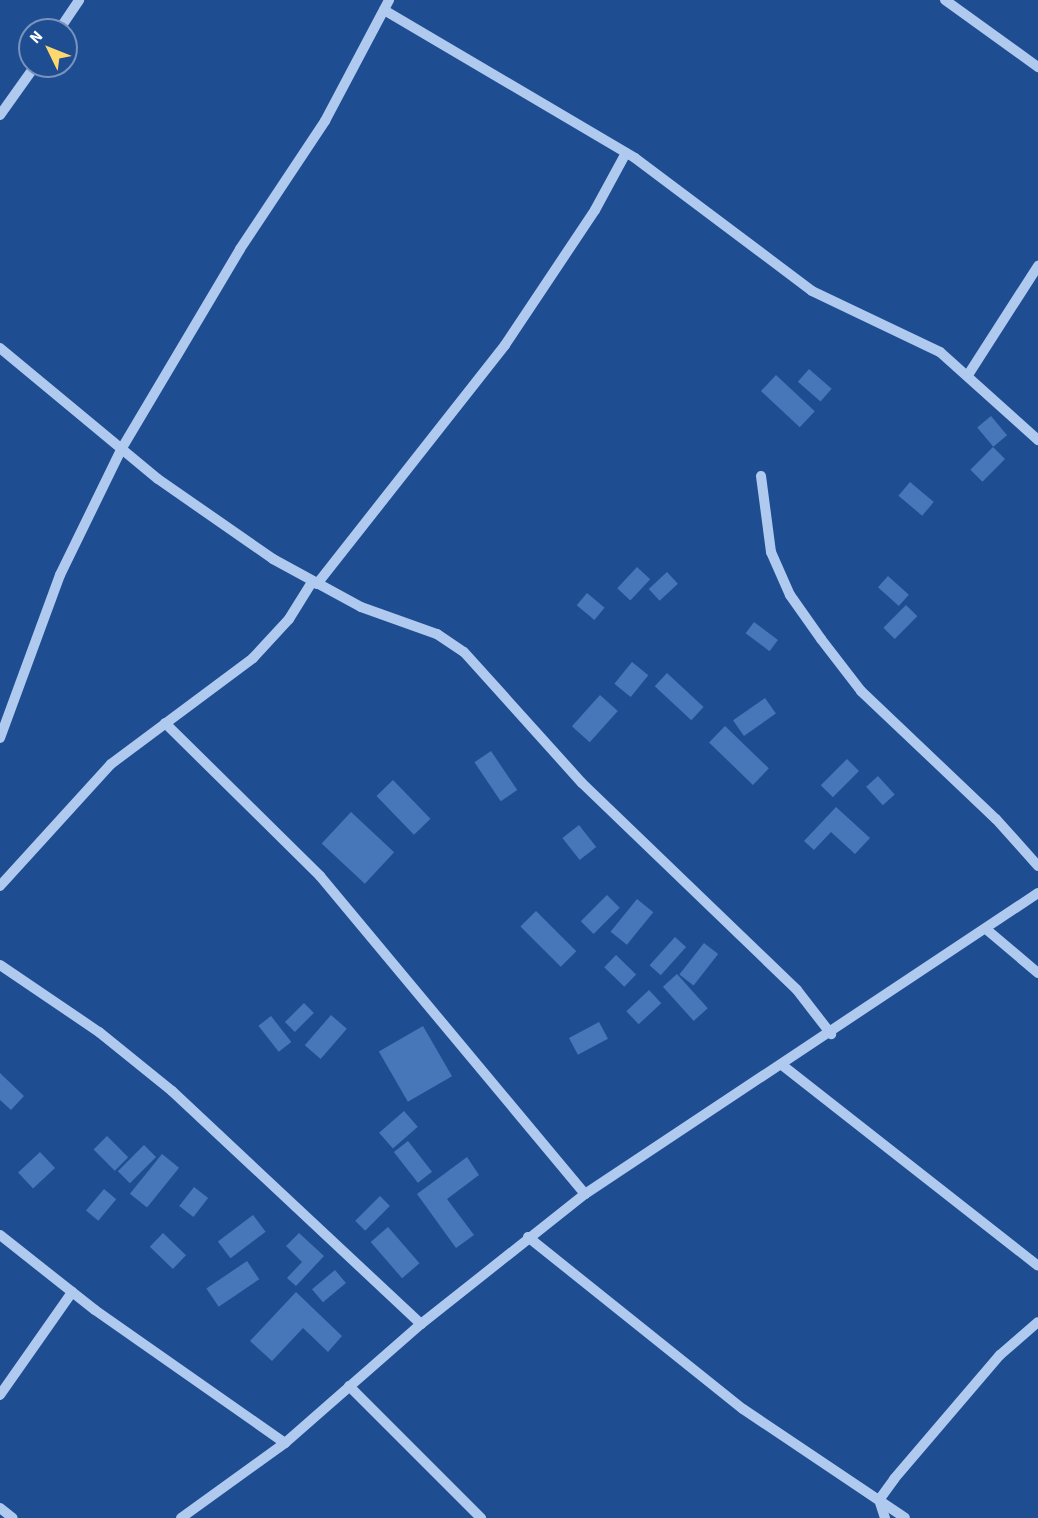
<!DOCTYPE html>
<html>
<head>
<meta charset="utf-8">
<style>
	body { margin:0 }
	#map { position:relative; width:1038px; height:1518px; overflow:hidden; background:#1e4d92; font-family:"Source Sans 3",sans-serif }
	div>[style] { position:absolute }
	.building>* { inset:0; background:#4776b9; transform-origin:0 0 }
	.minor>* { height:10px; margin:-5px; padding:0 5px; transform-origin:5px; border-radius:5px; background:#afcaee }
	span { translate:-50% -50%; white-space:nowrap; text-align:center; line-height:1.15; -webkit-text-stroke:5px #1e4d92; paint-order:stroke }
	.north { position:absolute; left:18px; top:18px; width:60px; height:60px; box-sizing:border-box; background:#1e4d92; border:2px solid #7894be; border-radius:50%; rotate:313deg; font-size:16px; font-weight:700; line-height:24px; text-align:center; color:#fff }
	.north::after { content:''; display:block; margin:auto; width:21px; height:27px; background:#fcd86f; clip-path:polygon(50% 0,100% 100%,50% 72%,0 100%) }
</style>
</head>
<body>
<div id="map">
	<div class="building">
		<i style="left:809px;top:369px;width:30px;height:17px;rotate:41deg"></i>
		<i style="left:776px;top:375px;width:53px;height:22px;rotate:43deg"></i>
		<i style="left:991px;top:416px;width:25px;height:18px;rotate:50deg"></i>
		<i style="left:993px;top:447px;width:17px;height:32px;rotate:45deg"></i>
		<i style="left:910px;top:482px;width:31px;height:18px;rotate:40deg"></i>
		<i style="left:637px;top:567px;width:18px;height:29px;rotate:43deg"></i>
		<i style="left:667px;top:572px;width:16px;height:25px;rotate:47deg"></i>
		<i style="left:888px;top:576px;width:28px;height:15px;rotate:42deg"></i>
		<i style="left:587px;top:593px;width:23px;height:16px;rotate:40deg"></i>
		<i style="left:906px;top:605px;width:16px;height:32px;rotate:45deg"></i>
		<i style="left:754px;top:622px;width:30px;height:14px;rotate:37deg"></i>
		<i style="left:632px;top:662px;width:21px;height:28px;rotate:39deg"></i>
		<i style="left:667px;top:673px;width:50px;height:18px;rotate:43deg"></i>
		<i style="left:600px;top:695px;width:24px;height:42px;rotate:42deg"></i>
		<i style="left:765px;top:698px;width:19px;height:39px;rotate:55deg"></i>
		<i style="left:725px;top:726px;width:61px;height:23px;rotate:44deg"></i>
		<i style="left:491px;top:751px;width:47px;height:20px;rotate:56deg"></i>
		<i style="left:847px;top:759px;width:17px;height:37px;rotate:45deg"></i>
		<i style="left:878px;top:776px;width:25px;height:16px;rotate:48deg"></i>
		<i style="left:393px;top:780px;width:54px;height:23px;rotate:46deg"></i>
		<i style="clip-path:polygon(836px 807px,870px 838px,855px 854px,831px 832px,814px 850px,804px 841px)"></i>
		<i style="left:351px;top:812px;width:59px;height:43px;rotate:43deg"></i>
		<i style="left:579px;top:825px;width:28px;height:21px;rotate:52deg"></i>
		<i style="left:607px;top:895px;width:18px;height:37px;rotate:45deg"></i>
		<i style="left:637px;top:899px;width:21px;height:42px;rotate:39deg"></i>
		<i style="left:536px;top:911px;width:57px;height:22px;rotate:45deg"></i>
		<i style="left:675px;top:937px;width:15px;height:38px;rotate:42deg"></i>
		<i style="left:704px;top:943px;width:18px;height:40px;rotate:38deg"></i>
		<i style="left:616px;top:955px;width:28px;height:17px;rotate:44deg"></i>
		<i style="left:677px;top:974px;width:46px;height:19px;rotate:48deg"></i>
		<i style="left:649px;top:990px;width:18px;height:31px;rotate:47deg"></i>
		<i style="left:304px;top:1003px;width:14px;height:27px;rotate:45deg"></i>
		<i style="left:331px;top:1015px;width:21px;height:40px;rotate:41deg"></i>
		<i style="left:271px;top:1016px;width:33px;height:16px;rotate:52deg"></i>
		<i style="left:599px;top:1022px;width:19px;height:34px;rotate:62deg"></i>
		<i style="left:423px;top:1026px;width:58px;height:51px;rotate:60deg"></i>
		<i style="clip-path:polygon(0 1073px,24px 1096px,11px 1110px,0 1100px)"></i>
		<i style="left:404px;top:1111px;width:21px;height:33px;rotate:49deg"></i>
		<i style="left:107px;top:1136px;width:30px;height:19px;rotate:45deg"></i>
		<i style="left:408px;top:1141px;width:39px;height:18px;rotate:52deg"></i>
		<i style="left:144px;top:1145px;width:17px;height:37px;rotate:45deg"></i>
		<i style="left:40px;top:1152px;width:22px;height:30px;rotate:47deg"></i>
		<i style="left:162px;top:1154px;width:22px;height:51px;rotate:39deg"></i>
		<i style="clip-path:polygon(467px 1157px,479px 1175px,447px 1199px,474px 1235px,456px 1248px,417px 1194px)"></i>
		<i style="left:194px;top:1187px;width:18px;height:24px;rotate:38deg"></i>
		<i style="left:104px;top:1189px;width:16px;height:28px;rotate:40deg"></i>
		<i style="left:380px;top:1196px;width:14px;height:35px;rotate:45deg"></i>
		<i style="left:253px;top:1215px;width:21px;height:44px;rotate:53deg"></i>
		<i style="left:388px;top:1227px;width:48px;height:23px;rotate:49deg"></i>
		<i style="left:163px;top:1233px;width:32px;height:19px;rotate:44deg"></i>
		<i style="clip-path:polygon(299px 1233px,324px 1256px,296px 1286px,287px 1278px,302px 1262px,286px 1246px)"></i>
		<i style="left:247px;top:1261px;width:22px;height:49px;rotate:56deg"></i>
		<i style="left:335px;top:1270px;width:17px;height:30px;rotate:50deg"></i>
		<i style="clip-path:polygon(296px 1292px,342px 1336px,328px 1352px,303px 1328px,272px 1361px,250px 1341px)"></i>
	</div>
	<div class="minor">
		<i style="left:945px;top:0;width:115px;rotate:35.8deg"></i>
		<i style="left:384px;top:10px;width:291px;rotate:30.5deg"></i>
		<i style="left:635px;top:158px;width:221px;rotate:36.9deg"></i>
		<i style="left:812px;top:291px;width:142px;rotate:25.5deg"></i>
		<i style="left:940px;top:352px;width:132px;rotate:41.9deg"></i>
		<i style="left:59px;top:30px;width:36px;rotate:-56deg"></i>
		<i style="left:0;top:115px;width:60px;rotate:-54.5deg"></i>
		<i style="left:0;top:348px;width:205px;rotate:39.7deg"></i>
		<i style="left:158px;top:479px;width:140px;rotate:34.8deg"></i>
		<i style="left:273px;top:559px;width:100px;rotate:28.6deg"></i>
		<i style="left:361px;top:607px;width:81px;rotate:19.6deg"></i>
		<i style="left:437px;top:634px;width:32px;rotate:34deg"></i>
		<i style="left:464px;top:652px;width:176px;rotate:48deg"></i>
		<i style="left:582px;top:783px;width:298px;rotate:43.9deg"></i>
		<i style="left:797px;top:990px;width:56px;rotate:52.3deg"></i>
		<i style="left:968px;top:375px;width:130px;rotate:-57.3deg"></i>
		<i style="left:761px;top:476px;width:77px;rotate:82.5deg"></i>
		<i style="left:771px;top:552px;width:47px;rotate:66.2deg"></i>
		<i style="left:790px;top:595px;width:54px;rotate:54.8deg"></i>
		<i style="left:821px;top:639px;width:66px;rotate:52.4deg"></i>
		<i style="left:861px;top:691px;width:186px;rotate:43.5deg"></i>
		<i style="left:996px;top:819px;width:63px;rotate:48.2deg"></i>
		<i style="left:317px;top:584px;width:304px;rotate:-51.8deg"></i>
		<i style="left:505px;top:345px;width:162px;rotate:-56.3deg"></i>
		<i style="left:595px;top:210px;width:65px;rotate:-61.5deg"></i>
		<i style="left:165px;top:723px;width:218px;rotate:44.6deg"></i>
		<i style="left:320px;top:876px;width:414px;rotate:50.2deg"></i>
		<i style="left:0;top:738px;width:174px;rotate:-69.8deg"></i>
		<i style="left:60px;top:575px;width:141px;rotate:-64deg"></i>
		<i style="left:122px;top:448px;width:231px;rotate:-59.3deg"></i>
		<i style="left:240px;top:249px;width:154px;rotate:-56.4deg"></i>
		<i style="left:325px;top:121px;width:137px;rotate:-62.1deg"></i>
		<i style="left:0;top:886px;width:165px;rotate:-47.7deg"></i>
		<i style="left:111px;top:764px;width:177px;rotate:-36.7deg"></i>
		<i style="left:253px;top:658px;width:53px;rotate:-47.3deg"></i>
		<i style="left:289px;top:619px;width:44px;rotate:-58.1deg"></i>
		<i style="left:986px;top:929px;width:68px;rotate:40.2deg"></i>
		<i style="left:0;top:965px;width:120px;rotate:34.1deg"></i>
		<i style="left:99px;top:1032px;width:94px;rotate:38.9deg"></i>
		<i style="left:172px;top:1091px;width:341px;rotate:43.1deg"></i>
		<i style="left:782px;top:1065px;width:325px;rotate:38.1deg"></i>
		<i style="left:0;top:1235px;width:121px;rotate:38.3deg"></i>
		<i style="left:95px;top:1310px;width:232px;rotate:35deg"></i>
		<i style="left:528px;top:1237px;width:275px;rotate:38.7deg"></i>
		<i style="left:743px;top:1409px;width:195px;rotate:33.9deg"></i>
		<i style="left:349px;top:1386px;width:187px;rotate:45deg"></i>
		<i style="left:0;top:1395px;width:126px;rotate:-55deg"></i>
		<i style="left:0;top:1508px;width:16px;rotate:38deg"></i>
		<i style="left:181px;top:1518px;width:128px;rotate:-35.8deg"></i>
		<i style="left:285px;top:1443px;width:181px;rotate:-41.2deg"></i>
		<i style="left:421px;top:1324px;width:209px;rotate:-38.4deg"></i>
		<i style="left:585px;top:1194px;width:544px;rotate:-33.6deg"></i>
		<i style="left:885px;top:1518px;width:19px;rotate:-108deg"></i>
		<i style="left:879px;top:1500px;width:26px;rotate:-54deg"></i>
		<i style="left:894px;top:1479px;width:163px;rotate:-49.5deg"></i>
		<i style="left:1000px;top:1355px;width:50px;rotate:-41deg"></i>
	</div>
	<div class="north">N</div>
</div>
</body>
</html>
